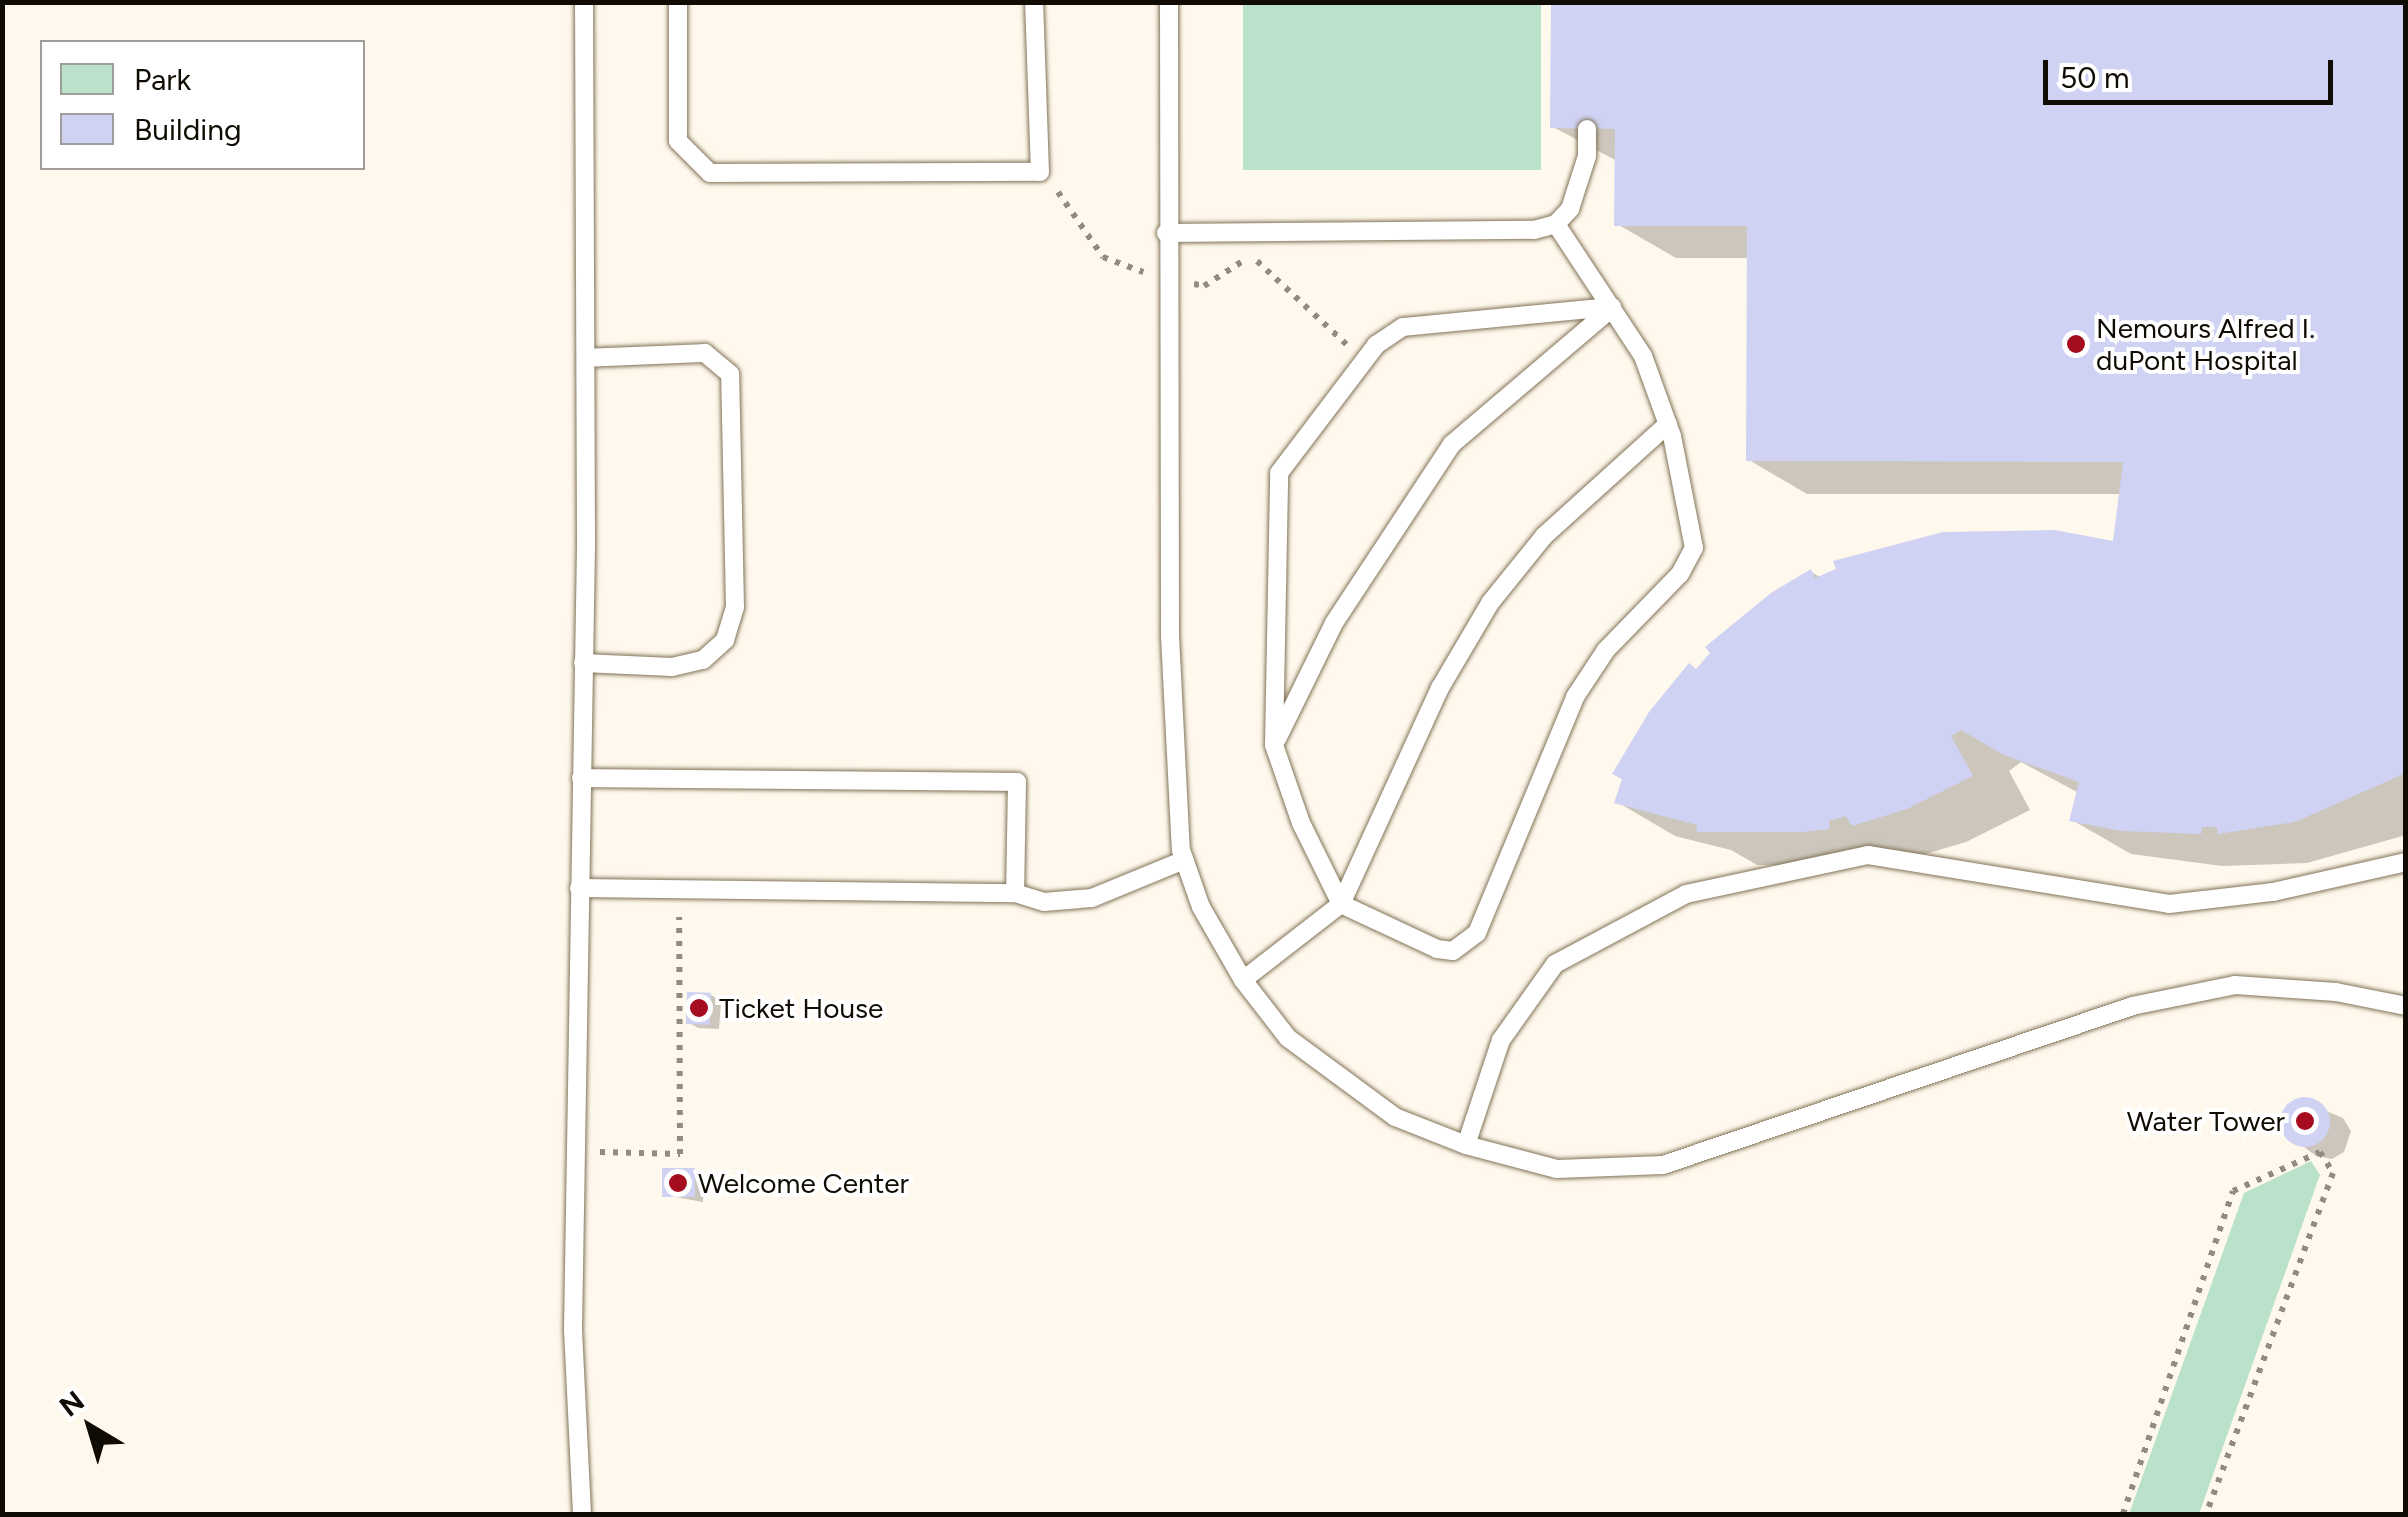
<!DOCTYPE html>
<html>
<head>
<meta charset="utf-8">
<style>
	body { margin:0 }
	#map { position:relative; width:2408px; height:1517px; overflow:hidden; background:#fff8ec; font-family:Figtree,sans-serif }
	div>[style] { position:absolute }
	.green>* { inset:0; background:#bae2cb; transform-origin:0 0 }
	.shadow>* { inset:0; background:#0003 }
	.building>* { inset:0; background:#cfd2f3; transform-origin:0 0 }
	.round { border-radius:50% }
	.path>* { height:6px; margin-top:-3px; transform-origin:0; background:repeating-linear-gradient(90deg,#918b80 0 5px,transparent 0 13px) }
	.roads { filter:drop-shadow(0 0 2px #827357) drop-shadow(0 0 2px #827357) }
	.service>* { height:18px; margin:-9px; padding:0 9px; transform-origin:9px; border-radius:9px; background:#fff }
	.dots>* { width:28px; height:28px; translate:-50% -50%; box-sizing:border-box; border:5px solid #fff; border-radius:50% }
	span { translate:-50% -50%; white-space:nowrap; text-align:center; line-height:1.15; -webkit-text-stroke:8px #fff; paint-order:stroke }
	.poi-label { font-size:28px; color:#110c03 }
	.left { translate:0 -50%; text-align:left }
	.right { translate:-100% -50%; text-align:right }
	.frame { position:absolute; inset:0; border:5px solid #110c03; pointer-events:none }
	.legend { position:absolute; left:40px; top:40px; width:325px; height:130px; box-sizing:border-box; background:#fff; border:2px solid #a09e9a; margin:0; padding:12px 18px; list-style:none; font-size:30px; color:#110c03 }
	.legend li { display:flex; align-items:center; gap:20px; height:50px }
	.legend b { width:50px; border:2px solid #a09e9a }
	.north { position:absolute; left:40px; top:1377px; width:100px; height:100px; -webkit-text-stroke:8px #fff; paint-order:stroke; rotate:322deg; font-size:28px; font-weight:700; line-height:40px; text-align:center; color:#110c03 }
	.north::after { content:''; display:block; margin:auto; width:35px; height:45px; background:#110c03; clip-path:polygon(50% 0,100% 100%,50% 72%,0 100%) }
	.scale { position:absolute; left:2043px; top:60px; width:290px; height:45px; box-sizing:border-box; border:5px solid #110c03; border-top:0; padding-left:12px; font-size:30px; line-height:35px; white-space:nowrap; color:#110c03; -webkit-text-stroke:8px #fff; paint-order:stroke }
</style>
</head>
<body>
<div id="map">
	<div class="green">
		<i style="left:1243px;top:3px;width:298px;height:167px"></i>
		<i style="clip-path:polygon(2311px 1161px,2320px 1175px,2199px 1514px,2129px 1514px,2244px 1193px)"></i>
	</div>
	<div class="shadow">
		<i style="clip-path:polygon(2406px 2px,2406px 835px,2307px 863px,2222px 866px,2131px 854px,2072px 820px,2079px 793px,2021px 762px,2009px 771px,2030px 810px,1966px 842px,1912px 858px,1899px 851px,1887px 854px,1888px 862px,1863px 865px,1757px 865px,1731px 850px,1675px 836px,1617px 802px,1713px 654px,1708px 647px,1811px 572px,1822px 578px,2115px 544px,2125px 494px,1807px 494px,1749px 460px,1749px 258px,1676px 258px,1617px 224px,1617px 161px,1553px 127px)"></i>
		<i style="clip-path:polygon(711px 995px,721px 1001px,719px 1029px,698px 1028px,688px 1022px)"></i>
		<i style="clip-path:polygon(2299px 1100px,2343px 1118px,2351px 1131px,2344px 1152px,2332px 1159px,2316px 1156px,2283px 1131px,2283px 1116px)"></i>
		<i style="clip-path:polygon(694px 1171px,704px 1177px,703px 1202px,664px 1195px)"></i>
	</div>
	<div class="building">
		<i style="clip-path:polygon(1551px 2px,2406px 2px,2406px 773px,2295px 822px,2218px 834px,2217px 827px,2202px 827px,2201px 834px,2121px 831px,2069px 821px,2079px 782px,2004px 755px,1961px 730px,1951px 736px,1973px 776px,1907px 809px,1852px 826px,1846px 816px,1829px 821px,1830px 829px,1803px 832px,1696px 832px,1697px 825px,1614px 803px,1622px 779px,1612px 774px,1649px 712px,1689px 663px,1696px 669px,1710px 653px,1705px 647px,1771px 593px,1811px 569px,1815px 578px,1836px 569px,1833px 561px,1943px 532px,2055px 530px,2113px 541px,2123px 462px,1746px 461px,1747px 226px,1614px 226px,1615px 129px,1550px 128px)"></i>
		<i style="left:687px;top:992px;width:24px;height:32px;rotate:2deg"></i>
		<i class="round" style="left:2280px;top:1097px;width:50px;height:50px"></i>
		<i style="left:662px;top:1168px;width:33px;height:29px"></i>
	</div>
	<div class="path">
		<i style="left:1058px;top:192px;width:79px;rotate:55.3deg"></i>
		<i style="left:1103px;top:257px;width:43px;rotate:20.6deg"></i>
		<i style="left:1257px;top:261px;width:123px;rotate:43deg"></i>
		<i style="left:1194px;top:284px;width:10px;rotate:11deg"></i>
		<i style="left:1204px;top:286px;width:46px;rotate:-32.7deg"></i>
		<i style="left:600px;top:1152px;width:80px;rotate:1.4deg"></i>
		<i style="left:680px;top:1154px;width:237px;rotate:-90.2deg"></i>
		<i style="left:2123px;top:1514px;width:341px;rotate:-71.2deg"></i>
		<i style="left:2233px;top:1191px;width:95px;rotate:-24.1deg"></i>
		<i style="left:2320px;top:1152px;width:25px;rotate:58deg"></i>
		<i style="left:2333px;top:1173px;width:364px;rotate:110.4deg"></i>
	</div>
	<div class="roads">
		<div class="service">
			<i style="left:678px;top:2px;width:139px;rotate:90deg"></i>
			<i style="left:678px;top:141px;width:45px;rotate:45deg"></i>
			<i style="left:710px;top:173px;width:330px;rotate:-0.2deg"></i>
			<i style="left:1040px;top:172px;width:170px;rotate:-92deg"></i>
			<i style="left:1169px;top:2px;width:634px;rotate:89.91deg"></i>
			<i style="left:1170px;top:636px;width:214px;rotate:87.1deg"></i>
			<i style="left:1181px;top:850px;width:60px;rotate:70.7deg"></i>
			<i style="left:1201px;top:907px;width:84px;rotate:60.1deg"></i>
			<i style="left:1243px;top:980px;width:73px;rotate:52.2deg"></i>
			<i style="left:1288px;top:1038px;width:133px;rotate:36.4deg"></i>
			<i style="left:1395px;top:1117px;width:76px;rotate:21.5deg"></i>
			<i style="left:1466px;top:1145px;width:94px;rotate:14.8deg"></i>
			<i style="left:1557px;top:1169px;width:106px;rotate:-2.2deg"></i>
			<i style="left:1663px;top:1165px;width:495px;rotate:-18.7deg"></i>
			<i style="left:2132px;top:1006px;width:105px;rotate:-11.5deg"></i>
			<i style="left:2235px;top:985px;width:101px;rotate:4deg"></i>
			<i style="left:2336px;top:992px;width:71px;rotate:11.3deg"></i>
			<i style="left:1166px;top:233px;width:368px;rotate:-0.5deg"></i>
			<i style="left:1534px;top:230px;width:23px;rotate:-15deg"></i>
			<i style="left:1556px;top:224px;width:21px;rotate:-47deg"></i>
			<i style="left:1570px;top:209px;width:56px;rotate:-72.2deg"></i>
			<i style="left:1587px;top:156px;width:27px;rotate:-90deg"></i>
			<i style="left:583px;top:663px;width:89px;rotate:2.6deg"></i>
			<i style="left:672px;top:667px;width:32px;rotate:-13deg"></i>
			<i style="left:703px;top:660px;width:30px;rotate:-42deg"></i>
			<i style="left:725px;top:640px;width:34px;rotate:-73deg"></i>
			<i style="left:735px;top:607px;width:233px;rotate:-91.2deg"></i>
			<i style="left:730px;top:374px;width:33px;rotate:-140deg"></i>
			<i style="left:705px;top:353px;width:119px;rotate:177.6deg"></i>
			<i style="left:1277px;top:739px;width:129px;rotate:-63.8deg"></i>
			<i style="left:1334px;top:623px;width:214px;rotate:-56.6deg"></i>
			<i style="left:1452px;top:444px;width:210px;rotate:-40.4deg"></i>
			<i style="left:581px;top:778px;width:436px;rotate:0.5deg"></i>
			<i style="left:1017px;top:782px;width:111px;rotate:91deg"></i>
			<i style="left:579px;top:888px;width:436px;rotate:0.7deg"></i>
			<i style="left:1015px;top:893px;width:30px;rotate:17deg"></i>
			<i style="left:1044px;top:902px;width:48px;rotate:-4.8deg"></i>
			<i style="left:1092px;top:898px;width:100px;rotate:-22.4deg"></i>
			<i style="left:1341px;top:904px;width:90px;rotate:-116.3deg"></i>
			<i style="left:1301px;top:823px;width:83px;rotate:-109.1deg"></i>
			<i style="left:1274px;top:745px;width:272px;rotate:-88.9deg"></i>
			<i style="left:1279px;top:473px;width:161px;rotate:-52.8deg"></i>
			<i style="left:1376px;top:345px;width:32px;rotate:-34deg"></i>
			<i style="left:1403px;top:327px;width:210px;rotate:-5.5deg"></i>
			<i style="left:1341px;top:904px;width:238px;rotate:-65.4deg"></i>
			<i style="left:1440px;top:688px;width:99px;rotate:-59.5deg"></i>
			<i style="left:1490px;top:603px;width:86px;rotate:-51.1deg"></i>
			<i style="left:1544px;top:536px;width:167px;rotate:-42.1deg"></i>
			<i style="left:1243px;top:980px;width:124px;rotate:-37.8deg"></i>
			<i style="left:1341px;top:904px;width:106px;rotate:25.1deg"></i>
			<i style="left:1437px;top:949px;width:16px;rotate:7deg"></i>
			<i style="left:1453px;top:951px;width:30px;rotate:-37deg"></i>
			<i style="left:1477px;top:933px;width:256px;rotate:-67.4deg"></i>
			<i style="left:1575px;top:697px;width:56px;rotate:-56.6deg"></i>
			<i style="left:1606px;top:650px;width:106px;rotate:-45.8deg"></i>
			<i style="left:1680px;top:574px;width:30px;rotate:-62deg"></i>
			<i style="left:1694px;top:548px;width:114px;rotate:-101.1deg"></i>
			<i style="left:1672px;top:436px;width:85px;rotate:-109.9deg"></i>
			<i style="left:1643px;top:356px;width:158px;rotate:-123.4deg"></i>
			<i style="left:1466px;top:1145px;width:111px;rotate:-71.6deg"></i>
			<i style="left:1501px;top:1040px;width:93px;rotate:-54.6deg"></i>
			<i style="left:1555px;top:964px;width:149px;rotate:-28.1deg"></i>
			<i style="left:1686px;top:894px;width:186px;rotate:-12.1deg"></i>
			<i style="left:1868px;top:855px;width:305px;rotate:9.2deg"></i>
			<i style="left:2169px;top:904px;width:105px;rotate:-6.6deg"></i>
			<i style="left:2273px;top:892px;width:136px;rotate:-12.7deg"></i>
			<i style="left:582px;top:1514px;width:184px;rotate:-92.8deg"></i>
			<i style="left:573px;top:1330px;width:788px;rotate:-89.05deg"></i>
			<i style="left:586px;top:542px;width:540px;rotate:-90.21deg"></i>
		</div>
	</div>
	<div class="dots">
		<i style="left:2076px;top:344px;background:#a50c20"></i>
		<i style="left:699px;top:1008px;background:#a50c20"></i>
		<i style="left:2305px;top:1121px;background:#a50c20"></i>
		<i style="left:678px;top:1183px;background:#a50c20"></i>
	</div>
	<div class="poi-label">
		<span class="left" style="left:2096px;top:344px">Nemours Alfred I.<br>duPont Hospital</span>
		<span class="left" style="left:719px;top:1008px">Ticket House</span>
		<span class="right" style="left:2285px;top:1121px">Water Tower</span>
		<span class="left" style="left:698px;top:1183px">Welcome Center</span>
	</div>
	<div class="frame"></div>
	<ul class="legend">
	<li><b style="height:28px;background:#bae2cb"></b>Park</li>
	<li><b style="height:28px;background:#cfd2f3"></b>Building</li>
	</ul>
	<div class="north">N</div>
	<div class="scale">50 m</div>
</div>
</body>
</html>
